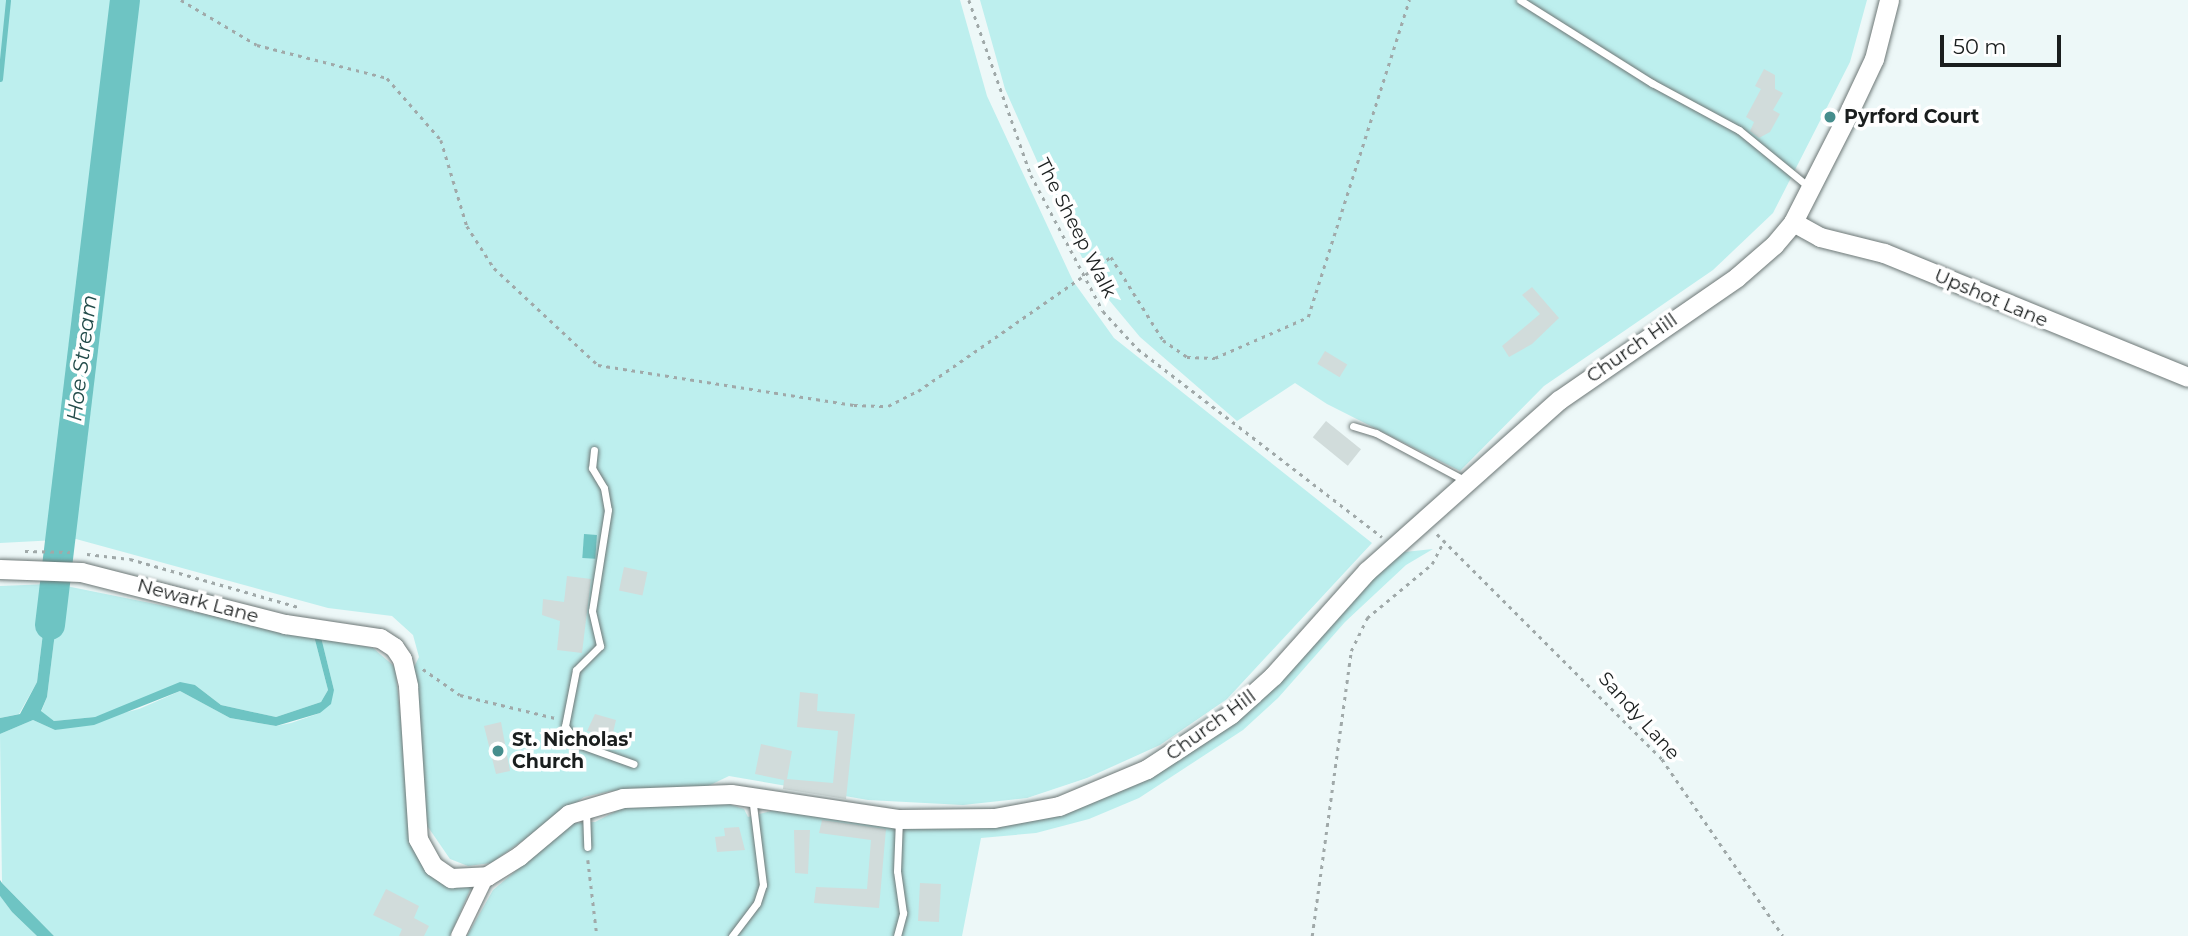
<!DOCTYPE html>
<html>
<head>
<meta charset="utf-8">
<style>
	body { margin:0 }
	#map { position:relative; width:2188px; height:936px; overflow:hidden; background:#edf8f8; font-family:Montserrat,sans-serif }
	div>[style] { position:absolute }
	.green>* { inset:0; background:#bdefee }
	.water>* { inset:0; background:#6ec4c3; transform-origin:0 0 }
	.stream>* { height:5px; margin:-2.5px; padding:0 2.5px; transform-origin:2.5px; border-radius:2.5px; background:#6ec4c3 }
	.river>* { height:30px; margin:-15px; padding:0 15px; transform-origin:15px; border-radius:15px; background:#6ec4c3 }
	.building>* { inset:0; background:#d1dcdb; transform-origin:0 0 }
	.path>* { height:2.5px; margin-top:-1.25px; transform-origin:0; background:repeating-linear-gradient(90deg,#a0a9a9 0 3.5px,transparent 0 8.5px) }
	.roads { filter:drop-shadow(0 0 2px #6d7776) drop-shadow(0 0 2px #6d7776) }
	.lane>* { height:7px; margin:-3.5px; padding:0 3.5px; transform-origin:3.5px; border-radius:3.5px; background:#fff }
	.street>* { height:14px; margin:-7px; padding:0 7px; transform-origin:7px; border-radius:7px; background:#fff }
	.secondary>* { height:19px; margin:-9.5px; padding:0 9.5px; transform-origin:9.5px; border-radius:9.5px; background:#fff }
	.dots>* { width:19px; height:19px; translate:-50% -50%; box-sizing:border-box; border:4px solid #fff; border-radius:50% }
	span { translate:-50% -50%; white-space:nowrap; text-align:center; line-height:1.15; -webkit-text-stroke:7px #fff; paint-order:stroke }
	.poi-label { font-size:19px; color:#1a1e1e; font-weight:700 }
	.left { translate:0 -50%; text-align:left }
	.street-label { font-size:19px; color:#1a1e1e }
	.water-label { font-size:21px; color:#244c4b; font-style:italic }
	.scale { position:absolute; left:1940px; top:35px; width:121px; height:32px; box-sizing:border-box; border:4px solid #1a1e1e; border-top:0; padding-left:9px; font-size:21px; line-height:24px; white-space:nowrap; color:#1a1e1e; -webkit-text-stroke:5px #fff; paint-order:stroke }
</style>
</head>
<body>
<div id="map">
	<div class="green">
		<i style="clip-path:polygon(0 0,960px 0,987px 96px,1073px 281px,1114px 338px,1372px 543px,1227px 699px,1160px 745px,1087px 778px,1027px 798px,963px 805px,868px 800px,729px 776px,706px 787px,611px 791px,584px 797px,491px 863px,468px 866px,450px 859px,428px 827px,418px 780px,414px 667px,419px 657px,413px 635px,392px 616px,328px 608px,76px 539px,0 543px)"></i>
		<i style="clip-path:polygon(980px 0,1867px 0,1850px 62px,1773px 213px,1713px 270px,1544px 386px,1460px 471px,1327px 404px,1295px 383px,1237px 421px,1140px 337px,1094px 282px,1058px 208px,1005px 89px)"></i>
		<i style="clip-path:polygon(1433px 549px,1406px 565px,1345px 622px,1278px 698px,1243px 730px,1139px 798px,1089px 819px,1036px 833px,981px 838px,962px 936px,467px 936px,493px 890px,573px 823px,595px 822px,622px 808px,725px 803px,744px 809px,748px 817px,775px 810px,980px 824px,1172px 759px,1395px 553px)"></i>
		<i style="clip-path:polygon(49px 584px,37px 682px,19px 714px,0 718px,0 586px)"></i>
		<i style="clip-path:polygon(61px 585px,314px 636px,328px 690px,321px 702px,276px 717px,221px 705px,195px 685px,95px 717px,54px 721px,41px 712px,47px 697px)"></i>
		<i style="clip-path:polygon(321px 637px,373px 648px,395px 667px,414px 841px,473px 883px,450px 936px,54px 936px,2px 883px,0 734px,33px 720px,55px 730px,139px 709px,180px 691px,230px 718px,276px 726px,291px 723px,320px 713px,334px 690px)"></i>
		<i style="clip-path:polygon(0 896px,12px 912px,37px 936px,0 936px)"></i>
	</div>
	<div class="water">
		<i style="left:584px;top:534px;width:13px;height:24px;rotate:4deg"></i>
		<i style="clip-path:polygon(49px 584px,61px 585px,47px 697px,41px 711px,54px 721px,95px 717px,180px 682px,195px 685px,221px 705px,276px 717px,321px 702px,328px 690px,314px 636px,321px 637px,334px 690px,331px 704px,320px 713px,276px 726px,230px 718px,180px 691px,94px 725px,55px 730px,33px 720px,0 734px,0 718px,20px 714px,37px 682px)"></i>
		<i style="clip-path:polygon(0 880px,2px 883px,54px 936px,37px 936px,12px 912px,0 896px)"></i>
	</div>
	<div class="stream">
		<i style="left:0;top:79px;width:79px;rotate:-84.2deg"></i>
	</div>
	<div class="river">
		<i style="left:50px;top:625px;width:629px;rotate:-83.16deg"></i>
	</div>
	<div class="building">
		<i style="clip-path:polygon(1764px 69px,1775px 75px,1775px 89px,1783px 93px,1773px 110px,1780px 114px,1770px 132px,1759px 138px,1750px 131px,1754px 122px,1746px 117px,1761px 89px,1755px 86px)"></i>
		<i style="clip-path:polygon(1532px 287px,1559px 318px,1532px 344px,1509px 357px,1502px 346px,1540px 314px,1522px 295px)"></i>
		<i style="left:1325px;top:351px;width:26px;height:15px;rotate:31deg"></i>
		<i style="left:1326px;top:421px;width:45px;height:21px;rotate:39deg"></i>
		<i style="left:624px;top:567px;width:24px;height:24px;rotate:12deg"></i>
		<i style="clip-path:polygon(567px 576px,591px 579px,582px 653px,557px 650px,560px 621px,542px 615px,543px 599px,564px 602px)"></i>
		<i style="clip-path:polygon(800px 692px,818px 694px,817px 711px,855px 714px,846px 799px,783px 789px,784px 780px,755px 774px,761px 744px,792px 751px,787px 779px,833px 783px,838px 731px,797px 727px)"></i>
		<i style="clip-path:polygon(595px 714px,616px 720px,612px 737px,587px 731px)"></i>
		<i style="clip-path:polygon(501px 722px,510px 771px,496px 774px,484px 726px)"></i>
		<i style="clip-path:polygon(822px 820px,886px 829px,879px 908px,814px 903px,816px 887px,867px 889px,871px 840px,819px 833px)"></i>
		<i style="clip-path:polygon(739px 827px,745px 850px,717px 852px,715px 837px,725px 836px,724px 828px)"></i>
		<i style="clip-path:polygon(794px 830px,810px 830px,808px 874px,795px 873px)"></i>
		<i style="left:920px;top:883px;width:21px;height:38px;rotate:3deg"></i>
		<i style="clip-path:polygon(386px 889px,419px 906px,414px 918px,429px 926px,424px 936px,399px 936px,402px 929px,373px 915px)"></i>
	</div>
	<div class="path">
		<i style="left:181px;top:0;width:88px;rotate:30.6deg"></i>
		<i style="left:257px;top:45px;width:134px;rotate:14.2deg"></i>
		<i style="left:387px;top:78px;width:82px;rotate:48.9deg"></i>
		<i style="left:441px;top:140px;width:90px;rotate:73.2deg"></i>
		<i style="left:467px;top:226px;width:50px;rotate:57.3deg"></i>
		<i style="left:494px;top:268px;width:142px;rotate:43deg"></i>
		<i style="left:598px;top:365px;width:259px;rotate:8.9deg"></i>
		<i style="left:854px;top:405px;width:34px;rotate:2deg"></i>
		<i style="left:888px;top:406px;width:34px;rotate:-27deg"></i>
		<i style="left:918px;top:391px;width:235px;rotate:-34.8deg"></i>
		<i style="left:1111px;top:257px;width:98px;rotate:57.9deg"></i>
		<i style="left:1163px;top:340px;width:29px;rotate:35deg"></i>
		<i style="left:1187px;top:357px;width:28px;rotate:2deg"></i>
		<i style="left:1215px;top:358px;width:102px;rotate:-23.8deg"></i>
		<i style="left:1308px;top:317px;width:333px;rotate:-72.3deg"></i>
		<i style="left:969px;top:0;width:186px;rotate:70.5deg"></i>
		<i style="left:1031px;top:175px;width:154px;rotate:62.1deg"></i>
		<i style="left:1103px;top:311px;width:52px;rotate:47.4deg"></i>
		<i style="left:1138px;top:349px;width:308px;rotate:37.6deg"></i>
		<i style="left:1437px;top:534px;width:318px;rotate:45deg"></i>
		<i style="left:1662px;top:759px;width:214px;rotate:55.6deg"></i>
		<i style="left:25px;top:551px;width:45px;rotate:1.3deg"></i>
		<i style="left:87px;top:554px;width:43px;rotate:6.6deg"></i>
		<i style="left:130px;top:559px;width:175px;rotate:15.9deg"></i>
		<i style="left:423px;top:669px;width:45px;rotate:35.1deg"></i>
		<i style="left:460px;top:695px;width:98px;rotate:13.6deg"></i>
		<i style="left:588px;top:860px;width:77px;rotate:83.2deg"></i>
		<i style="left:1312px;top:936px;width:288px;rotate:-82.2deg"></i>
		<i style="left:1351px;top:651px;width:37px;rotate:-64deg"></i>
		<i style="left:1367px;top:618px;width:85px;rotate:-39.7deg"></i>
		<i style="left:1432px;top:564px;width:27px;rotate:-63deg"></i>
	</div>
	<div class="roads">
		<div class="lane">
			<i style="left:1520px;top:0;width:156px;rotate:32.2deg"></i>
			<i style="left:1652px;top:83px;width:99px;rotate:28.4deg"></i>
			<i style="left:1739px;top:130px;width:90px;rotate:39.2deg"></i>
			<i style="left:1353px;top:426px;width:24px;rotate:17deg"></i>
			<i style="left:1376px;top:433px;width:100px;rotate:28.1deg"></i>
			<i style="left:594px;top:450px;width:18px;rotate:96deg"></i>
			<i style="left:592px;top:468px;width:23px;rotate:59deg"></i>
			<i style="left:604px;top:488px;width:22px;rotate:80deg"></i>
			<i style="left:608px;top:510px;width:102px;rotate:99deg"></i>
			<i style="left:592px;top:611px;width:36px;rotate:77deg"></i>
			<i style="left:600px;top:646px;width:34px;rotate:135deg"></i>
			<i style="left:576px;top:670px;width:57px;rotate:101.1deg"></i>
			<i style="left:565px;top:726px;width:22px;rotate:54deg"></i>
			<i style="left:578px;top:744px;width:59px;rotate:19.7deg"></i>
			<i style="left:586px;top:810px;width:37px;rotate:88deg"></i>
			<i style="left:732px;top:936px;width:41px;rotate:-52.9deg"></i>
			<i style="left:757px;top:903px;width:19px;rotate:-72deg"></i>
			<i style="left:763px;top:885px;width:89px;rotate:-97.1deg"></i>
			<i style="left:897px;top:936px;width:24px;rotate:-75deg"></i>
			<i style="left:903px;top:913px;width:42px;rotate:-98.1deg"></i>
			<i style="left:897px;top:871px;width:52px;rotate:-87.8deg"></i>
		</div>
		<div class="street">
			<i style="left:458px;top:936px;width:67px;rotate:-64.2deg"></i>
		</div>
		<div class="secondary">
			<i style="left:1793px;top:222px;width:31px;rotate:29deg"></i>
			<i style="left:1820px;top:237px;width:66px;rotate:14deg"></i>
			<i style="left:1884px;top:253px;width:328px;rotate:22.2deg"></i>
			<i style="left:0;top:569px;width:81px;rotate:2.1deg"></i>
			<i style="left:81px;top:572px;width:211px;rotate:14.3deg"></i>
			<i style="left:285px;top:624px;width:96px;rotate:8.4deg"></i>
			<i style="left:380px;top:638px;width:17px;rotate:33deg"></i>
			<i style="left:394px;top:647px;width:14px;rotate:56deg"></i>
			<i style="left:402px;top:659px;width:28px;rotate:77deg"></i>
			<i style="left:408px;top:686px;width:153px;rotate:86.3deg"></i>
			<i style="left:418px;top:839px;width:31px;rotate:61deg"></i>
			<i style="left:433px;top:866px;width:22px;rotate:34deg"></i>
			<i style="left:451px;top:878px;width:36px;rotate:-3deg"></i>
			<i style="left:487px;top:876px;width:38px;rotate:-32deg"></i>
			<i style="left:519px;top:856px;width:65px;rotate:-40deg"></i>
			<i style="left:569px;top:814px;width:56px;rotate:-16.5deg"></i>
			<i style="left:623px;top:798px;width:108px;rotate:-2.1deg"></i>
			<i style="left:731px;top:794px;width:170px;rotate:8.5deg"></i>
			<i style="left:899px;top:819px;width:95px;rotate:-0.6deg"></i>
			<i style="left:994px;top:818px;width:66px;rotate:-10.5deg"></i>
			<i style="left:1059px;top:806px;width:95px;rotate:-22.8deg"></i>
			<i style="left:1147px;top:769px;width:100px;rotate:-33.2deg"></i>
			<i style="left:1231px;top:714px;width:57px;rotate:-42.1deg"></i>
			<i style="left:1273px;top:676px;width:141px;rotate:-48.2deg"></i>
			<i style="left:1367px;top:571px;width:257px;rotate:-41.7deg"></i>
			<i style="left:1559px;top:400px;width:216px;rotate:-34.6deg"></i>
			<i style="left:1737px;top:277px;width:49px;rotate:-40.9deg"></i>
			<i style="left:1774px;top:245px;width:30px;rotate:-50deg"></i>
			<i style="left:1793px;top:222px;width:119px;rotate:-63deg"></i>
			<i style="left:1847px;top:116px;width:63px;rotate:-64.7deg"></i>
			<i style="left:1874px;top:59px;width:61px;rotate:-75.7deg"></i>
		</div>
	</div>
	<div class="dots">
		<i style="left:1830px;top:117px;background:#468e8d"></i>
		<i style="left:498px;top:751px;background:#468e8d"></i>
	</div>
	<div class="poi-label">
		<span class="left" style="left:1844px;top:117px">Pyrford Court</span>
		<span class="left" style="left:512px;top:751px">St. Nicholas'<br>Church</span>
	</div>
	<div class="street-label">
		<span style="left:1076px;top:228px;rotate:63deg">The Sheep Walk</span>
		<span style="left:1991px;top:298px;rotate:23deg">Upshot Lane</span>
		<span style="left:1632px;top:348px;rotate:-35deg">Church Hill</span>
		<span style="left:198px;top:601px;rotate:15deg">Newark Lane</span>
		<span style="left:1639px;top:716px;rotate:48deg">Sandy Lane</span>
		<span style="left:1211px;top:725px;rotate:-36deg">Church Hill</span>
	</div>
	<div class="water-label">
		<span style="left:82px;top:358px;rotate:-83deg">Hoe Stream</span>
	</div>
	<div class="scale">50 m</div>
</div>
</body>
</html>
